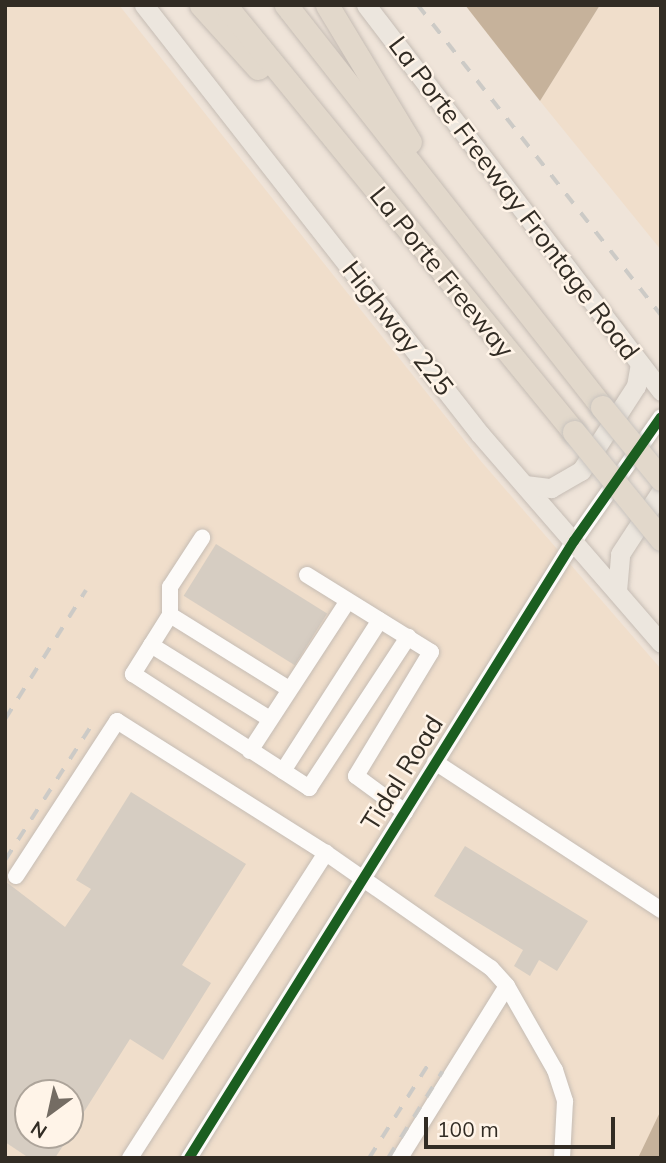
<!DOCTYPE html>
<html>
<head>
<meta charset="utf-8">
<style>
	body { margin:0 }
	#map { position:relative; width:666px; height:1163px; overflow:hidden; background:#efe4d9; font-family:Mulish,sans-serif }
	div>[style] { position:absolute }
	.built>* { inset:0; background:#f0decb }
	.water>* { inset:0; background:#c6b29b }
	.building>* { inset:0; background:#d6cdc2; transform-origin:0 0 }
	.roads { filter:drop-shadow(0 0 2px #c5bcb4) drop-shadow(0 0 2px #c5bcb4) }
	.minor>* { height:16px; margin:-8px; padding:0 8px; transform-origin:8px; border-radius:8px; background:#fdfbf9 }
	.major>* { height:19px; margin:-9.5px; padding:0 9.5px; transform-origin:9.5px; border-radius:9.5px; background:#ece6de }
	.highway>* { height:23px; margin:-11.5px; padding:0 11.5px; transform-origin:11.5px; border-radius:11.5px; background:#e2d8cb }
	.rail>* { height:3.5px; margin-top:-1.75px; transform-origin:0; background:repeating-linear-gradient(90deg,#cccac6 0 12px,transparent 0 24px) }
	.bridges { filter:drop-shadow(0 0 2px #c8c3be) drop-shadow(0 0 2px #c8c3be) }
	.highway-bridge>* { height:23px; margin:-11.5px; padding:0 11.5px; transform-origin:11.5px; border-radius:11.5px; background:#e2d8cb }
	.cycleway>* { height:10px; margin:-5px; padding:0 5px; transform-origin:5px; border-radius:5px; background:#1b5e20 }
	span { translate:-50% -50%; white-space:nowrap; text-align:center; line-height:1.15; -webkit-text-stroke:5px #fff4e8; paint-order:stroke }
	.street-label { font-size:26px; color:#322c24 }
	.frame { position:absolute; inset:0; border:7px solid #322c24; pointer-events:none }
	.north { position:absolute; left:14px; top:1079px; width:70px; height:70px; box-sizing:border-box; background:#fff4e8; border:2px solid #ada49a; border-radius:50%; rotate:213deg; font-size:19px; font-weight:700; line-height:28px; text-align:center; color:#322c24 }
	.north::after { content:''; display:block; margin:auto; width:24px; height:32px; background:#746c63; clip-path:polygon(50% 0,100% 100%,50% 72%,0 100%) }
	.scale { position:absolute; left:424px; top:1117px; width:191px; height:32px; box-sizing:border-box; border:4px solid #322c24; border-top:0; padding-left:9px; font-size:21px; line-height:24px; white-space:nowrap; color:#322c24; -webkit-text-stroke:5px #fff4e8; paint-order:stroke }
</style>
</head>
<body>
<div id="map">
	<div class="built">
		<i style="clip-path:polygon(evenodd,5px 5px,119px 5px,480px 460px,661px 669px,661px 1158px,5px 1158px,5px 5px,28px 1093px,70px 1093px,70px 1135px,28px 1135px,28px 1093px)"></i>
		<i style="clip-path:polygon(600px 5px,661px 5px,661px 250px,540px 101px)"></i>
	</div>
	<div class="water">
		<i style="clip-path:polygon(465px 5px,600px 5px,540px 101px)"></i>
		<i style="clip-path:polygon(661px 1110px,661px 1158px,638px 1158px)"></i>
	</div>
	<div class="building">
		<i style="left:216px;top:544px;width:131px;height:61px;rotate:32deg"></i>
		<i style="clip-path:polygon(131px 792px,246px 864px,182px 965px,211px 983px,163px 1060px,130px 1039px,70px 1134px,70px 1093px,28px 1093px,28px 1135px,70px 1135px,55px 1158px,29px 1158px,5px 1142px,5px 881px,65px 927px,91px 889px,76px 880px)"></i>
		<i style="clip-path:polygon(465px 846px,588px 921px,557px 971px,539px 960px,530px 976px,514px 966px,523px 950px,434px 896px)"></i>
	</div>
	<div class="roads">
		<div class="minor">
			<i style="left:307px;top:575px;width:146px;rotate:31.8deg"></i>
			<i style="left:431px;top:652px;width:145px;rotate:121.2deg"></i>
			<i style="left:356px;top:776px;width:61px;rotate:36.3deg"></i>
			<i style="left:170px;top:615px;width:28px;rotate:-90deg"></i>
			<i style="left:170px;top:587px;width:59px;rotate:-56.9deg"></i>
			<i style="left:151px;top:645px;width:140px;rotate:31.9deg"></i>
			<i style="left:289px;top:689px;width:140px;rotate:-148.1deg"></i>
			<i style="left:170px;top:615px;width:70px;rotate:122.1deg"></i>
			<i style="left:133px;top:674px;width:210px;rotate:32.9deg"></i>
			<i style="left:309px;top:788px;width:181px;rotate:-56.7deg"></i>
			<i style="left:250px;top:751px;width:178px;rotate:-56.9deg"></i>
			<i style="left:435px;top:762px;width:270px;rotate:33.2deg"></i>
			<i style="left:283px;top:771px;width:179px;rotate:-57.3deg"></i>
			<i style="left:16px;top:876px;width:185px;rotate:-56.9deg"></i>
			<i style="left:117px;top:721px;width:247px;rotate:32.3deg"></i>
			<i style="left:326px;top:853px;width:201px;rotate:34.9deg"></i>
			<i style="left:491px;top:968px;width:24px;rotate:48deg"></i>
			<i style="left:507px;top:986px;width:203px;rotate:121.9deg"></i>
			<i style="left:507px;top:986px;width:97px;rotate:60.3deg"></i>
			<i style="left:555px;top:1070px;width:33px;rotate:72deg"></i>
			<i style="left:565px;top:1101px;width:57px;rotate:93deg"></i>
			<i style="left:130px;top:1158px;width:363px;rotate:-57.3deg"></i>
			<i style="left:189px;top:1158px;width:727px;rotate:-58.04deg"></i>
			<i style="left:574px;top:541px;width:151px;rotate:-54.9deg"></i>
		</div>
		<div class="major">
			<i style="left:144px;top:5px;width:545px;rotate:51.93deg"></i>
			<i style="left:480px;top:434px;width:276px;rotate:49.1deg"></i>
			<i style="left:366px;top:5px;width:486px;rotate:52.6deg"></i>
			<i style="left:525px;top:485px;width:26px;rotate:7deg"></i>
			<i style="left:551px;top:488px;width:34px;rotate:-30deg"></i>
			<i style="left:581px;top:471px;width:101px;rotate:-57.1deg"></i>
			<i style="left:636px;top:386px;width:22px;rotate:-80deg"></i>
			<i style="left:617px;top:591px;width:37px;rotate:-85deg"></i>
			<i style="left:620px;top:554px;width:75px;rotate:-56.9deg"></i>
		</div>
		<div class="highway">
			<i style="left:201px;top:5px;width:85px;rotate:47.9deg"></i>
			<i style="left:225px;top:5px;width:551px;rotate:50.74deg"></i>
			<i style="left:286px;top:5px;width:511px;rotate:51.83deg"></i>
			<i style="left:327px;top:5px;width:160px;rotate:58.8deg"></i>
		</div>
	</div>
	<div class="rail">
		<i style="left:418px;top:5px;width:394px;rotate:51.9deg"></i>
		<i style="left:5px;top:719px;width:152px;rotate:-57.9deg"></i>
		<i style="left:5px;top:860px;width:166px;rotate:-57.3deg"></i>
		<i style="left:369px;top:1158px;width:112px;rotate:-57.7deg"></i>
		<i style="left:388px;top:1158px;width:102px;rotate:-57.9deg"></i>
	</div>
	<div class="bridges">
		<div class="highway-bridge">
			<i style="left:602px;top:407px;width:93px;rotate:50.7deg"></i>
			<i style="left:574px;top:432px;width:138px;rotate:50.9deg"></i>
		</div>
	</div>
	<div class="cycleway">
		<i style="left:189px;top:1158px;width:727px;rotate:-58.04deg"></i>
		<i style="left:574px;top:541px;width:151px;rotate:-54.9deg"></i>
	</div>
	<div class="street-label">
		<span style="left:514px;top:198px;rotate:53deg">La Porte Freeway Frontage Road</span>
		<span style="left:442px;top:272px;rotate:51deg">La Porte Freeway</span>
		<span style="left:398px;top:328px;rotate:52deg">Highway 225</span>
		<span style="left:402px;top:773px;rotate:-58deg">Tidal Road</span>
	</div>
	<div class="frame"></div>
	<div class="north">N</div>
	<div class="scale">100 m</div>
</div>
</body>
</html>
